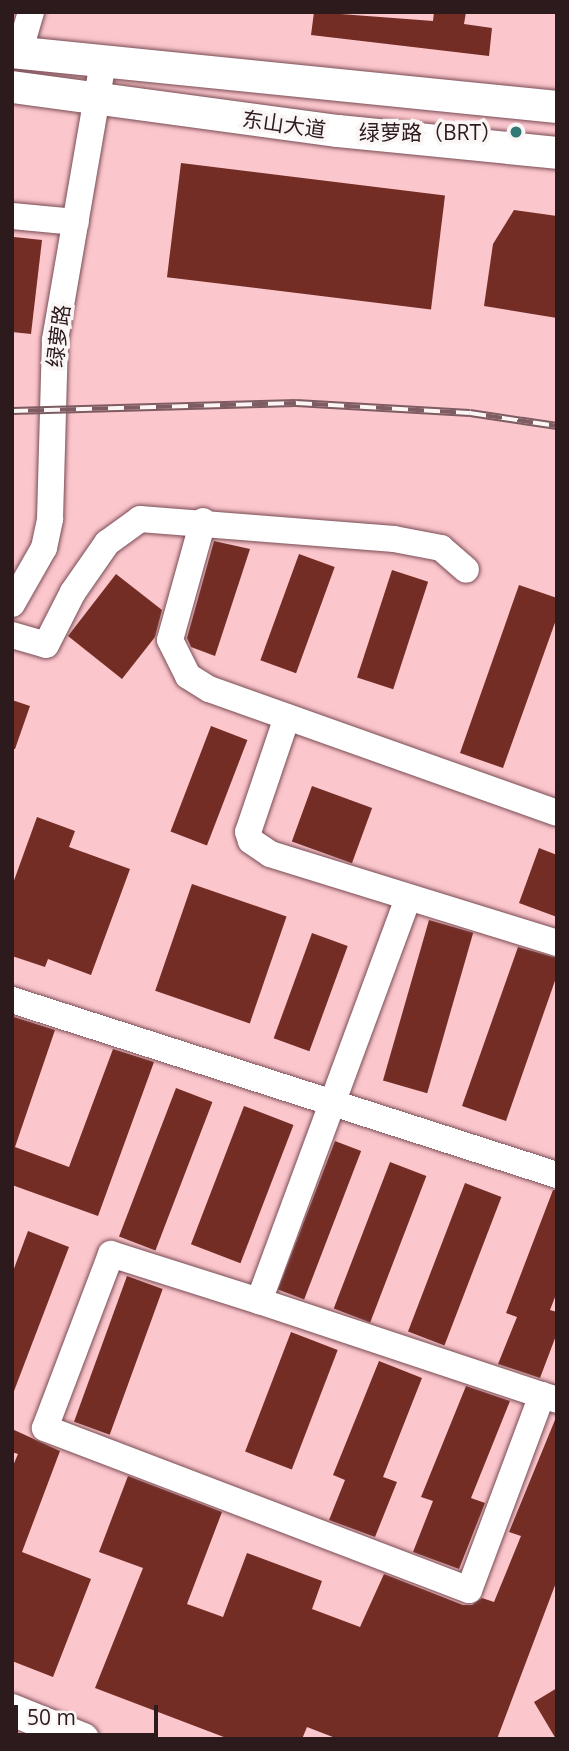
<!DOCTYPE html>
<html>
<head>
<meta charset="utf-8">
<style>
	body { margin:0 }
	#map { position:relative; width:569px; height:1751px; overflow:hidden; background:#fcc6cd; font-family:"Open Sans","Noto Sans SC",sans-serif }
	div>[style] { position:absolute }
	.building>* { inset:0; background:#732d24; transform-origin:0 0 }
	.roads { filter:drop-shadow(0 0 2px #784c53) drop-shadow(0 0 2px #784c53) }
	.minor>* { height:26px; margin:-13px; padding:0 13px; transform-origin:13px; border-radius:13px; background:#fff }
	.major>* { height:32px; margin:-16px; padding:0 16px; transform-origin:16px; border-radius:16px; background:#fff }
	.rail>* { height:8px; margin-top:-4px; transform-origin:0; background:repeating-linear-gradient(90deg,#fbf6f6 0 16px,#7d5d61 0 32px); box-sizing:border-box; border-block:2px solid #7d5d61 }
	.dots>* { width:19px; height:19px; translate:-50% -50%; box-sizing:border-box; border:4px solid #fbf6f6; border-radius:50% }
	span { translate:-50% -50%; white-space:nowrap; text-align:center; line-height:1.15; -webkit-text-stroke:7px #fbf6f6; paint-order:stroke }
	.street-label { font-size:21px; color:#2d1a1d }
	.poi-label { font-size:21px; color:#2d1a1d }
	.right { translate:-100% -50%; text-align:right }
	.frame { position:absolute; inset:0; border:14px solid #2d1a1d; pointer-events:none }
	.scale { position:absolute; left:14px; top:1705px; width:144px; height:32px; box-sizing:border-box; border:4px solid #2d1a1d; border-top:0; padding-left:9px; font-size:21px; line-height:24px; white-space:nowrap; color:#2d1a1d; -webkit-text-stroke:5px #fbf6f6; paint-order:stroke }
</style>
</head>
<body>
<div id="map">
	<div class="building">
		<i style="clip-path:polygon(314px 12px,433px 21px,434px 12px,466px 12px,464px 24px,492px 28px,489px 56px,311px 35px)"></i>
		<i style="left:181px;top:163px;width:266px;height:115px;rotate:7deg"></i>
		<i style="clip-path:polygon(514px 210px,557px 216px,557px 318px,484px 306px,493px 244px)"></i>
		<i style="clip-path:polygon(14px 237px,42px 240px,31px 334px,12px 332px)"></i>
		<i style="clip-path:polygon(214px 541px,250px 549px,215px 656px,191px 647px,187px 638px)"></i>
		<i style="left:299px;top:554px;width:38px;height:113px;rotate:20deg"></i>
		<i style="left:392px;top:570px;width:38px;height:113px;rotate:18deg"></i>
		<i style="clip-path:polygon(116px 574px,162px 610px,155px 637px,122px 679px,68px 636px)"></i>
		<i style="clip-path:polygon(519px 585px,557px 598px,557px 617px,503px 768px,460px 753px)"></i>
		<i style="clip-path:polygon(12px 700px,30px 706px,15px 749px,12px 749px)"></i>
		<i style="left:211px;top:726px;width:39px;height:113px;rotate:21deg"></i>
		<i style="left:312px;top:786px;width:64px;height:59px;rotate:20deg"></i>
		<i style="clip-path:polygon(37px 817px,75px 831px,69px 847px,130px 869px,91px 975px,48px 959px,45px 967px,12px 956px,12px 886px)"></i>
		<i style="clip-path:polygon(539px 848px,557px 855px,557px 917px,519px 903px)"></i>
		<i style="left:192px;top:884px;width:100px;height:113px;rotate:19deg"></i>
		<i style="left:429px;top:920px;width:46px;height:167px;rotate:16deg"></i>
		<i style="left:312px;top:933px;width:38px;height:112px;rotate:20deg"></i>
		<i style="clip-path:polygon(518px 947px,557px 958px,557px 975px,506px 1121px,462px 1106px)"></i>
		<i style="clip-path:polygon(14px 1017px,55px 1030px,15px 1147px,69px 1167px,113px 1049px,154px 1062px,98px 1216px,12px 1185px)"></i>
		<i style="left:176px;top:1088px;width:39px;height:159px;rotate:21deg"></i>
		<i style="left:244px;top:1106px;width:53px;height:148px;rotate:21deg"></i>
		<i style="left:335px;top:1141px;width:28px;height:159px;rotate:21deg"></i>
		<i style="left:390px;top:1162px;width:39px;height:157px;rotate:21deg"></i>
		<i style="left:465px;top:1183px;width:39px;height:159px;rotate:21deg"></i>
		<i style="clip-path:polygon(553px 1190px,557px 1190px,557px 1292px,550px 1310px,557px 1312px,557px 1333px,540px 1378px,498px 1364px,517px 1317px,506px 1313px)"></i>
		<i style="clip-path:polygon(28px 1231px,69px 1247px,14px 1391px,12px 1274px)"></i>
		<i style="left:127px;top:1276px;width:38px;height:155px;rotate:20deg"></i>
		<i style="left:291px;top:1332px;width:50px;height:128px;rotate:21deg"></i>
		<i style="clip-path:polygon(379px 1361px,422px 1378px,383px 1477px,397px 1482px,375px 1537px,329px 1520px,345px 1480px,333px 1475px)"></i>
		<i style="clip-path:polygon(466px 1386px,510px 1401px,471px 1498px,485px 1503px,459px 1569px,413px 1552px,433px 1501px,421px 1497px)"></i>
		<i style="clip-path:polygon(557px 1415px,557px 1580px,497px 1739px,338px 1739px,307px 1727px,302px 1739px,229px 1739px,95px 1688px,143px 1568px,99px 1552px,128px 1476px,222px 1512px,187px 1604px,223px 1617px,247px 1553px,322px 1581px,312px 1609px,360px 1627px,384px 1574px,463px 1605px,472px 1605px,482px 1598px,494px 1602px,521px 1536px,509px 1532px)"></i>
		<i style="clip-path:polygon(12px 1429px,60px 1451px,22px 1552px,91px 1579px,53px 1677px,12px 1661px,12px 1468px,18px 1454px,12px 1452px)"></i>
		<i style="clip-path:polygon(557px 1688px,557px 1739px,556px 1739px,534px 1702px)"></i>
	</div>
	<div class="roads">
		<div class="minor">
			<i style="left:19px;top:53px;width:43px;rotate:-73.7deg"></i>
			<i style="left:12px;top:216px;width:64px;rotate:5.4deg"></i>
			<i style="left:203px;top:521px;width:123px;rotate:105.5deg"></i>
			<i style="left:170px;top:640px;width:40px;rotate:63.4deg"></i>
			<i style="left:188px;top:676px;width:25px;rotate:32deg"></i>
			<i style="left:209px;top:689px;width:369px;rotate:19.6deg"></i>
			<i style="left:12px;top:604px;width:64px;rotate:-60.3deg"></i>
			<i style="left:44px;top:548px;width:30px;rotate:-78deg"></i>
			<i style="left:50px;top:519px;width:179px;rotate:-88.4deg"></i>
			<i style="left:55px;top:340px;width:282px;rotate:-80.2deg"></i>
			<i style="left:12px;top:635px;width:35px;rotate:16deg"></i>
			<i style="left:46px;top:645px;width:59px;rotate:-63deg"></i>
			<i style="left:73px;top:592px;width:60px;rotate:-55.2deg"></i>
			<i style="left:107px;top:543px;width:41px;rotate:-36deg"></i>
			<i style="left:140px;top:519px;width:255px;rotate:4.5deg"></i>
			<i style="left:394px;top:539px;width:48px;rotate:10.8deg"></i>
			<i style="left:441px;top:548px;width:33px;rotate:41deg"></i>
			<i style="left:287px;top:717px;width:121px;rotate:108.7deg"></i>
			<i style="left:248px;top:832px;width:9px;rotate:72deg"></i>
			<i style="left:251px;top:841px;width:23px;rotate:34deg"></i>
			<i style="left:270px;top:854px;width:300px;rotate:17.2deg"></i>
			<i style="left:12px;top:1000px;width:572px;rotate:17.8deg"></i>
			<i style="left:259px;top:1301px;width:430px;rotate:-69.7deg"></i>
			<i style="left:542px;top:1395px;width:208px;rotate:110.5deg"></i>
			<i style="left:469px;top:1590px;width:454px;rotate:-159.1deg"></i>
			<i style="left:45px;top:1428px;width:186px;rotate:-69.2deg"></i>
			<i style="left:111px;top:1254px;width:155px;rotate:17.6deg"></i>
			<i style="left:259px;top:1301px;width:298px;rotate:18.4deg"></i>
			<i style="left:542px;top:1395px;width:16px;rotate:18deg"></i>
		</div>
		<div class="major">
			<i style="left:12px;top:52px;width:548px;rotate:5.76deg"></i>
			<i style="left:12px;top:87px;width:329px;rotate:7.7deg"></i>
			<i style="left:338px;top:131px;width:220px;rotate:5.7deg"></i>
			<i style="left:12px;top:1710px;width:77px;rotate:22.2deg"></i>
		</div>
	</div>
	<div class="rail">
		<i style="left:12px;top:411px;width:284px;rotate:-1.6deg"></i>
		<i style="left:296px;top:403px;width:174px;rotate:3.3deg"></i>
		<i style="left:470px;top:413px;width:88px;rotate:8.5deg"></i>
	</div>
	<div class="dots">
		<i style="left:516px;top:132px;background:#307974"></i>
	</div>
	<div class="street-label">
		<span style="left:284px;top:124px;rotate:8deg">东山大道</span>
		<span style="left:58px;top:336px;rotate:-83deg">绿萝路</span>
	</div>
	<div class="poi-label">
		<span class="right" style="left:502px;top:132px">绿萝路（BRT）</span>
	</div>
	<div class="frame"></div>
	<div class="scale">50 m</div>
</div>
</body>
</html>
